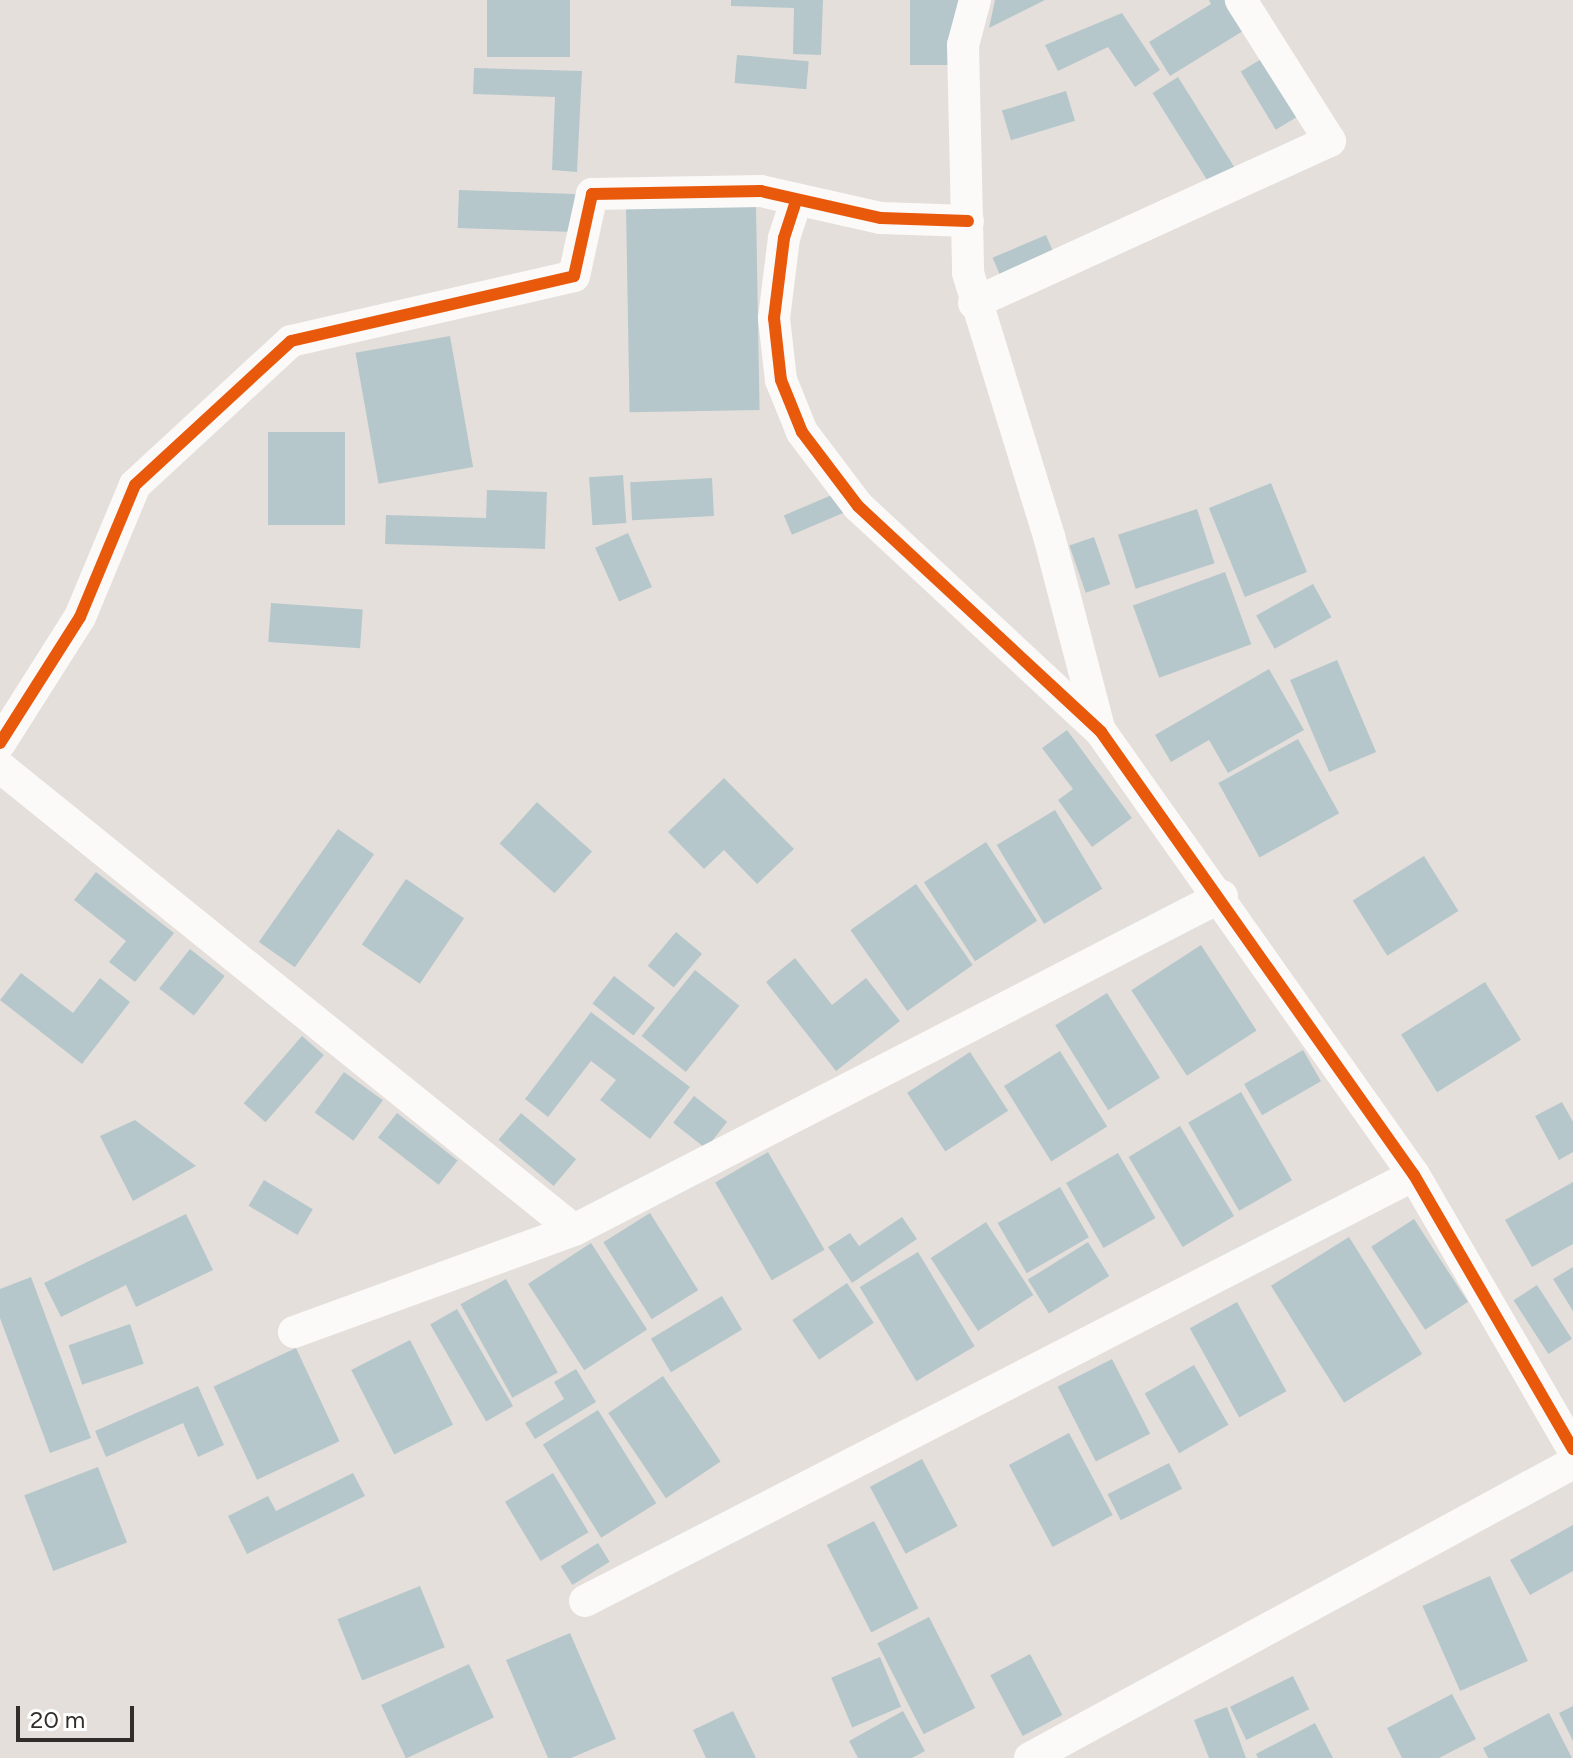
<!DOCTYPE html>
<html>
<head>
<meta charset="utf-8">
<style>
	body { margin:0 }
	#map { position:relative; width:1573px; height:1758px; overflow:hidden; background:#e4dfda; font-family:Figtree,sans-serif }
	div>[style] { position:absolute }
	.building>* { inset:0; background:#b6c7cc; transform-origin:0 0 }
	.street>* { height:32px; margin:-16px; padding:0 16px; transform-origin:16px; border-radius:16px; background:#fbfaf9 }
	.cycleway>* { height:12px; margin:-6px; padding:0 6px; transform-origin:6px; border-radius:6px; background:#e8590c }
	span { translate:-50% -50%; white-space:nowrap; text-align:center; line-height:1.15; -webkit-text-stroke:6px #fff; paint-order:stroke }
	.scale { position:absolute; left:16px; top:1706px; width:118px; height:36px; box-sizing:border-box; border:4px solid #312d2a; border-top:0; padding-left:10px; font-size:24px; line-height:28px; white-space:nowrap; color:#312d2a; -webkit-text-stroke:6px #fff; paint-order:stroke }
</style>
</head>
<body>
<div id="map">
	<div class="building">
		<i style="left:487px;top:0;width:83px;height:57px"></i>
		<i style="clip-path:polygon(731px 0,823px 0,821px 55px,793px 54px,794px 8px,731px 6px)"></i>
		<i style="left:910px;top:0;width:53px;height:65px"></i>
		<i style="clip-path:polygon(995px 0,1045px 0,989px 28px)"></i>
		<i style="clip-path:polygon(1209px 0,1235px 0,1251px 26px,1170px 76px,1149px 42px,1211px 4px)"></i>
		<i style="clip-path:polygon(1122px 13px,1160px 70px,1135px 87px,1108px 47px,1058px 71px,1045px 45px)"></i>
		<i style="left:737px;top:55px;width:72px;height:28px;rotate:5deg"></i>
		<i style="left:1263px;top:58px;width:68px;height:26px;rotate:59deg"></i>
		<i style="clip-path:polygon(474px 68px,582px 71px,577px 172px,552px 170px,555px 97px,473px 94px)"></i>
		<i style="left:1178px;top:77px;width:106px;height:30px;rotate:58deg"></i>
		<i style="left:1066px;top:91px;width:31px;height:67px;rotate:73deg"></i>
		<i style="left:459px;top:190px;width:116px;height:38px;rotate:2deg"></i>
		<i style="left:756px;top:206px;width:204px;height:130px;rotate:89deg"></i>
		<i style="left:1046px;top:235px;width:28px;height:58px;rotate:67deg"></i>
		<i style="left:450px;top:336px;width:133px;height:96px;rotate:80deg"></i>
		<i style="left:268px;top:432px;width:77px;height:93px"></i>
		<i style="left:623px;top:475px;width:48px;height:34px;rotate:86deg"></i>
		<i style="left:712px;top:478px;width:38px;height:82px;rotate:87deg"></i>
		<i style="left:1271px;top:483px;width:96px;height:67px;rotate:68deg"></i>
		<i style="clip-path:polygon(487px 490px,547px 492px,545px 549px,385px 544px,386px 515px,486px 518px)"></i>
		<i style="left:839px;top:492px;width:21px;height:60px;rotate:67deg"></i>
		<i style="left:1197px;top:509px;width:57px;height:83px;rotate:72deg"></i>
		<i style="left:628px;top:533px;width:59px;height:36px;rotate:66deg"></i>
		<i style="left:1094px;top:537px;width:50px;height:26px;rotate:71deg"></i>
		<i style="left:1225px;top:572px;width:77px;height:98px;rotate:70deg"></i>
		<i style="left:1313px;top:584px;width:38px;height:65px;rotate:61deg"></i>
		<i style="left:271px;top:603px;width:92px;height:39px;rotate:4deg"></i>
		<i style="left:1337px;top:660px;width:100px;height:51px;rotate:67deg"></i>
		<i style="clip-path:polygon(1269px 669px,1304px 730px,1228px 773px,1209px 740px,1171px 762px,1155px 735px)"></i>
		<i style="clip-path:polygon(1067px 730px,1132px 818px,1092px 847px,1058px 800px,1073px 789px,1042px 748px)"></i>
		<i style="left:1298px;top:739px;width:85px;height:91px;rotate:61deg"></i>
		<i style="clip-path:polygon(724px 778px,794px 849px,757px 884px,724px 850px,704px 869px,668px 832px)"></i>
		<i style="left:537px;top:802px;width:74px;height:56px;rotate:42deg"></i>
		<i style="left:1055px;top:810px;width:92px;height:68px;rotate:59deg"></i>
		<i style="left:338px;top:829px;width:44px;height:138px;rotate:35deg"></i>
		<i style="left:986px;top:842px;width:94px;height:74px;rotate:57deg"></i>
		<i style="left:1424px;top:856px;width:65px;height:84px;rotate:58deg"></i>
		<i style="clip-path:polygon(96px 872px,174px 933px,135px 982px,109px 962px,126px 941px,74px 900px)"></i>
		<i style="left:406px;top:879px;width:70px;height:79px;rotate:34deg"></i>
		<i style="left:916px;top:884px;width:99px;height:80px;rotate:55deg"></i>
		<i style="left:676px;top:932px;width:34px;height:44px;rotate:40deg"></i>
		<i style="left:1201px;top:945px;width:102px;height:83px;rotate:57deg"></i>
		<i style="left:190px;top:949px;width:44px;height:50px;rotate:38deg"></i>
		<i style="clip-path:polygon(795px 958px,832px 1005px,866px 978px,900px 1021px,836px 1071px,766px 982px)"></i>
		<i style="left:695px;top:970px;width:57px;height:85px;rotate:39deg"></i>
		<i style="clip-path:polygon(21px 973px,73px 1013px,100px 978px,130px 1002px,82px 1064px,0 1000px)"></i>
		<i style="left:614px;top:976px;width:52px;height:35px;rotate:38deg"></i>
		<i style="left:1485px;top:982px;width:68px;height:99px;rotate:58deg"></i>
		<i style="left:1107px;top:993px;width:100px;height:61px;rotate:58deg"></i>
		<i style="clip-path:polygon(591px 1012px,690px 1087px,650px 1139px,600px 1100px,616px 1080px,591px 1061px,548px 1117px,525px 1099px)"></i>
		<i style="left:302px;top:1036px;width:29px;height:89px;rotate:41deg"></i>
		<i style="left:1303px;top:1050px;width:36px;height:68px;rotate:60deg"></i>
		<i style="left:1060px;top:1051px;width:89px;height:66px;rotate:58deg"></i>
		<i style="left:970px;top:1052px;width:70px;height:75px;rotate:57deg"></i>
		<i style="left:344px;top:1072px;width:48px;height:50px;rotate:36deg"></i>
		<i style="left:1241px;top:1092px;width:102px;height:61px;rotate:60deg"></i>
		<i style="left:694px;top:1096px;width:42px;height:34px;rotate:38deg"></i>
		<i style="clip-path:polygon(1562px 1102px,1573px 1122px,1573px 1152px,1559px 1160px,1535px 1116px)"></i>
		<i style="left:397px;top:1113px;width:77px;height:31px;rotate:38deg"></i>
		<i style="left:521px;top:1113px;width:72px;height:35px;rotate:40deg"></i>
		<i style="clip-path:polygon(135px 1120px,196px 1166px,133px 1201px,100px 1136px)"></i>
		<i style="left:1180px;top:1126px;width:105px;height:60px;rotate:59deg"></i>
		<i style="left:768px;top:1152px;width:113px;height:61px;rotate:60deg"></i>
		<i style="left:1118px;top:1153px;width:75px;height:60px;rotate:60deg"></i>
		<i style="left:264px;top:1180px;width:57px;height:30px;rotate:31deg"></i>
		<i style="clip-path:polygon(1573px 1182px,1573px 1244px,1532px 1267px,1505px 1220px)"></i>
		<i style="left:1060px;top:1187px;width:58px;height:72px;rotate:60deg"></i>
		<i style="left:650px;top:1213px;width:91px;height:55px;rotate:58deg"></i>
		<i style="clip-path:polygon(186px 1214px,213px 1270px,136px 1307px,126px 1285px,61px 1317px,44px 1283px)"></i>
		<i style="clip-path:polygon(902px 1217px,917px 1239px,852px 1283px,828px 1247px,850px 1233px,859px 1246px)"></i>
		<i style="left:1414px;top:1219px;width:99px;height:51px;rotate:57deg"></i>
		<i style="left:986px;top:1222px;width:87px;height:66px;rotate:57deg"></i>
		<i style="left:1349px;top:1237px;width:138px;height:92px;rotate:58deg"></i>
		<i style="left:1088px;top:1242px;width:40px;height:71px;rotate:58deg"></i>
		<i style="left:591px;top:1243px;width:103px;height:75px;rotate:57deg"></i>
		<i style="left:918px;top:1252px;width:110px;height:68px;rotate:59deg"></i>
		<i style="clip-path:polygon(1573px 1267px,1573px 1311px,1553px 1279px)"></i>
		<i style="clip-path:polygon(31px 1277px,91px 1438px,50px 1453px,0 1318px,0 1289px)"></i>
		<i style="left:506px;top:1279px;width:107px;height:52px;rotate:61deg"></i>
		<i style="left:847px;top:1283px;width:48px;height:66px;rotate:56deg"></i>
		<i style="left:1537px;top:1285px;width:64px;height:28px;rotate:57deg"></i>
		<i style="left:722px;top:1296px;width:39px;height:83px;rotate:59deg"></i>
		<i style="left:1237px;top:1302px;width:102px;height:54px;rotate:61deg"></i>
		<i style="left:457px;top:1309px;width:112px;height:31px;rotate:60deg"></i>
		<i style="left:130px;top:1324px;width:42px;height:65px;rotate:71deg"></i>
		<i style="left:410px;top:1340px;width:95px;height:66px;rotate:63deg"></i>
		<i style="left:296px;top:1348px;width:103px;height:91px;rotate:65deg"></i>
		<i style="left:1112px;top:1359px;width:84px;height:61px;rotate:63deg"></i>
		<i style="left:1194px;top:1365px;width:69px;height:57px;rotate:60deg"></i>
		<i style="clip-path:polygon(576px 1369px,596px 1402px,535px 1439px,525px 1423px,564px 1399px,554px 1382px)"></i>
		<i style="left:663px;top:1376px;width:103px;height:66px;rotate:56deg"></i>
		<i style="clip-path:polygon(198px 1386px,224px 1445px,198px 1457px,183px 1423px,106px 1457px,95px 1431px)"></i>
		<i style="left:598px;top:1410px;width:110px;height:65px;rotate:58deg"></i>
		<i style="left:1069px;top:1433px;width:93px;height:68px;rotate:62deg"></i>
		<i style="left:922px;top:1459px;width:76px;height:59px;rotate:62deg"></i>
		<i style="left:1169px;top:1463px;width:29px;height:69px;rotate:63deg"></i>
		<i style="left:98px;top:1467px;width:81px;height:79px;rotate:69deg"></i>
		<i style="clip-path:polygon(353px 1473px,365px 1496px,247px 1554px,228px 1516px,268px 1496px,276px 1511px)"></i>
		<i style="left:553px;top:1473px;width:69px;height:56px;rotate:59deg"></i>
		<i style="left:874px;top:1521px;width:98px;height:53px;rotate:63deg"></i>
		<i style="clip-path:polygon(1573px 1525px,1573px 1571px,1530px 1595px,1510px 1560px)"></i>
		<i style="left:598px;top:1543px;width:22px;height:44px;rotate:58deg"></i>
		<i style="left:1490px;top:1576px;width:93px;height:74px;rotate:66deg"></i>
		<i style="left:420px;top:1586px;width:66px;height:89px;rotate:68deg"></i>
		<i style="left:929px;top:1617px;width:102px;height:58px;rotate:63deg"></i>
		<i style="clip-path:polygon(570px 1633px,616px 1739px,571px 1758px,548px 1758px,506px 1660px)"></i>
		<i style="left:1030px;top:1654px;width:69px;height:45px;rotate:62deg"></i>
		<i style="left:880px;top:1657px;width:54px;height:53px;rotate:67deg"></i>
		<i style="left:469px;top:1664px;width:59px;height:97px;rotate:65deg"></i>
		<i style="left:1293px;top:1676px;width:37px;height:70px;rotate:64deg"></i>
		<i style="clip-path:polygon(1452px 1694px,1476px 1739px,1439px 1758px,1402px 1758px,1387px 1728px)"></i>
		<i style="clip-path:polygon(1573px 1706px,1573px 1741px,1559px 1713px)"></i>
		<i style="clip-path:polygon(1227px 1707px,1246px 1758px,1209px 1758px,1194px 1720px)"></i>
		<i style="clip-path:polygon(733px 1711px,756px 1758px,706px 1758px,693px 1730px)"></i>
		<i style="clip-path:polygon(903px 1711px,925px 1751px,912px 1758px,858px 1758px,849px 1741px)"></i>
		<i style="clip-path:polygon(1549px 1713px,1572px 1758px,1488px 1758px,1483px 1748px)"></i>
		<i style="clip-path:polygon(1315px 1723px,1333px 1758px,1258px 1758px,1256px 1754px)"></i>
	</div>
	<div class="street">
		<i style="left:975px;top:0;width:47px;rotate:104.9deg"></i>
		<i style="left:963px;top:45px;width:228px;rotate:88.7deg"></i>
		<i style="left:968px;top:273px;width:275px;rotate:72.9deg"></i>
		<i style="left:1049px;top:536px;width:198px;rotate:75.4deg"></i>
		<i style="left:796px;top:201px;width:39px;rotate:108deg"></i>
		<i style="left:784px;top:238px;width:81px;rotate:97.1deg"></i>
		<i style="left:774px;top:318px;width:62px;rotate:83.6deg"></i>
		<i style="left:781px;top:380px;width:56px;rotate:68deg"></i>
		<i style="left:802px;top:432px;width:93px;rotate:52.9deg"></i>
		<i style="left:858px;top:506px;width:332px;rotate:42.9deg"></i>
		<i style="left:1101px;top:732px;width:542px;rotate:54.76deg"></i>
		<i style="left:1414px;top:1175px;width:317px;rotate:59.9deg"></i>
		<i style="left:974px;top:303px;width:391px;rotate:-24.5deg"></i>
		<i style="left:1330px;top:141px;width:167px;rotate:-122.3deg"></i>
		<i style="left:0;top:743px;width:149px;rotate:-57.6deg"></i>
		<i style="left:80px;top:617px;width:143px;rotate:-67.4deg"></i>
		<i style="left:135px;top:485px;width:212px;rotate:-42.7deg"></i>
		<i style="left:291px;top:341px;width:290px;rotate:-12.9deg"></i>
		<i style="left:574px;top:276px;width:84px;rotate:-77.6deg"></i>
		<i style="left:592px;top:194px;width:169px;rotate:-1deg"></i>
		<i style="left:761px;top:191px;width:123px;rotate:12.7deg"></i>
		<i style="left:881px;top:218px;width:87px;rotate:2deg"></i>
		<i style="left:0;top:767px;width:737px;rotate:38.89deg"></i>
		<i style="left:294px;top:1332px;width:298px;rotate:-20deg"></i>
		<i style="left:574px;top:1230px;width:729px;rotate:-27.27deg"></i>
		<i style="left:585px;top:1601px;width:932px;rotate:-27.2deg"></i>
		<i style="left:1030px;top:1758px;width:618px;rotate:-28.51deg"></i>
	</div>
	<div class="cycleway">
		<i style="left:796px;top:201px;width:39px;rotate:108deg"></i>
		<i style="left:784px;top:238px;width:81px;rotate:97.1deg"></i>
		<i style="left:774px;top:318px;width:62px;rotate:83.6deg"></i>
		<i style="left:781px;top:380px;width:56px;rotate:68deg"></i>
		<i style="left:802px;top:432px;width:93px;rotate:52.9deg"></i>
		<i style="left:858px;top:506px;width:332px;rotate:42.9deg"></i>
		<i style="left:1101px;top:732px;width:542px;rotate:54.76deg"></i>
		<i style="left:1414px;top:1175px;width:317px;rotate:59.9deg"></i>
		<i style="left:0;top:743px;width:149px;rotate:-57.6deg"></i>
		<i style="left:80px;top:617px;width:143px;rotate:-67.4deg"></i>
		<i style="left:135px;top:485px;width:212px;rotate:-42.7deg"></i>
		<i style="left:291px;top:341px;width:290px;rotate:-12.9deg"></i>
		<i style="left:574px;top:276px;width:84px;rotate:-77.6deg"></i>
		<i style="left:592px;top:194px;width:169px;rotate:-1deg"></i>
		<i style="left:761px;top:191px;width:123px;rotate:12.7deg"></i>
		<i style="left:881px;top:218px;width:87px;rotate:2deg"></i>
	</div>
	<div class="scale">20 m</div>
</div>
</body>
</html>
